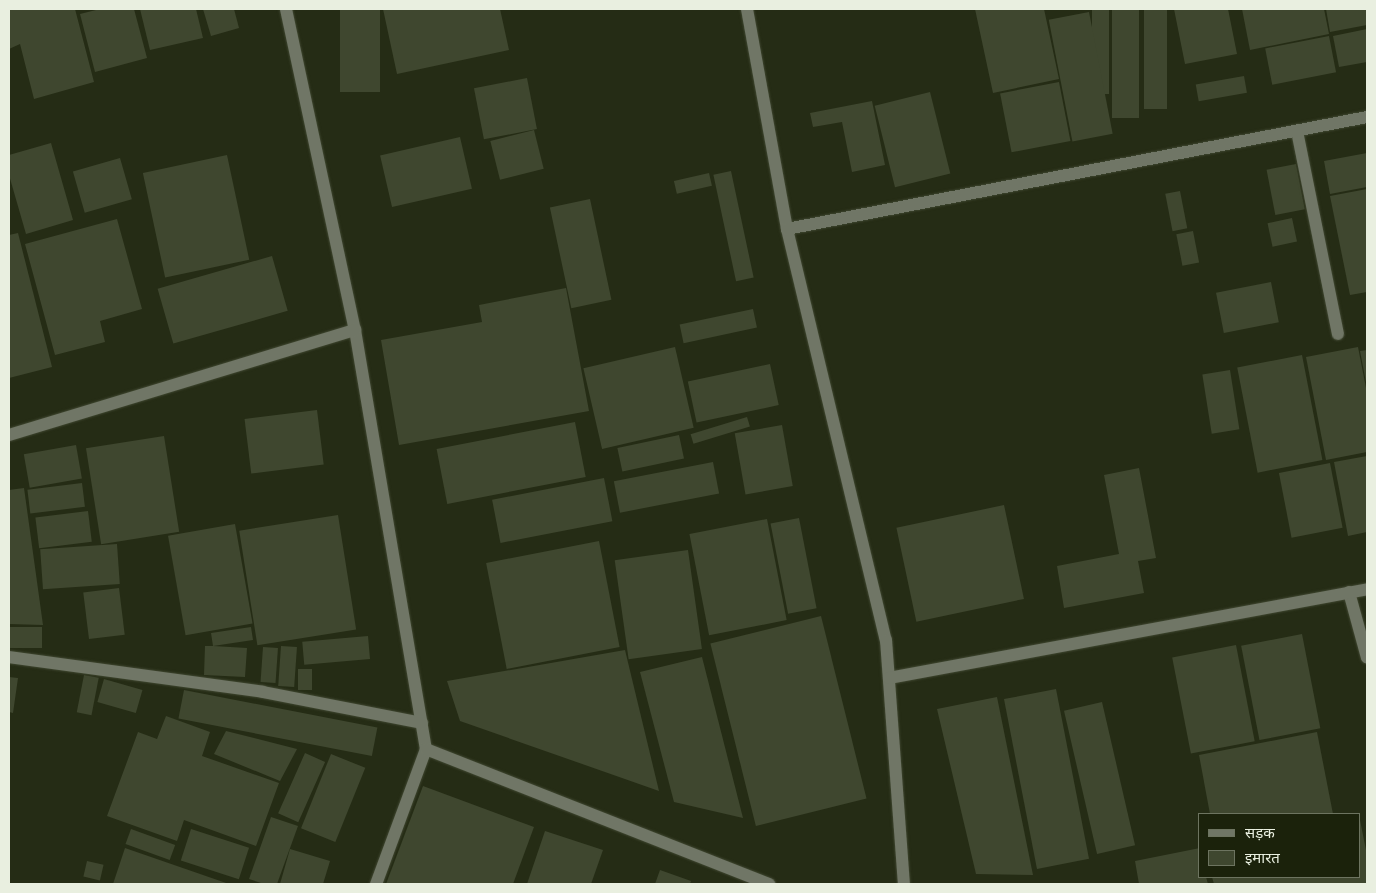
<!DOCTYPE html>
<html>
<head>
<meta charset="utf-8">
<style>
	body { margin:0 }
	#map { position:relative; width:1376px; height:893px; overflow:hidden; background:#252c15; font-family:Manrope,"Noto Sans Devanagari",sans-serif }
	div>[style] { position:absolute }
	.building>* { inset:0; background:#3f472f; transform-origin:0 0 }
	.roads { filter:drop-shadow(0 0 1px #404731) drop-shadow(0 0 1px #404731) }
	.minor>* { height:12px; margin:-6px; padding:0 6px; transform-origin:6px; border-radius:6px; background:#707666 }
	span { translate:-50% -50%; white-space:nowrap; text-align:center; line-height:1.15; -webkit-text-stroke:4px #1b220b; paint-order:stroke }
	.frame { position:absolute; inset:0; border:10px solid #e9efe0; pointer-events:none }
	.legend { position:absolute; left:1198px; top:813px; width:162px; height:65px; box-sizing:border-box; background:#1b220b; border:1px solid #6d7460; margin:0; padding:6px 9px; list-style:none; font-size:15px; color:#e9efe0 }
	.legend li { display:flex; align-items:center; gap:10px; height:25px }
	.legend b { width:25px; border:1px solid #6d7460 }
</style>
</head>
<body>
<div id="map">
	<div class="building">
		<i style="clip-path:polygon(9px 9px,75px 9px,94px 82px,34px 99px,20px 44px,9px 49px)"></i>
		<i style="clip-path:polygon(100px 9px,134px 9px,147px 58px,95px 72px,80px 14px)"></i>
		<i style="clip-path:polygon(140px 9px,196px 9px,203px 38px,150px 50px)"></i>
		<i style="clip-path:polygon(203px 9px,234px 9px,239px 28px,211px 36px)"></i>
		<i style="left:340px;top:9px;width:40px;height:83px"></i>
		<i style="clip-path:polygon(383px 9px,500px 9px,509px 50px,397px 74px)"></i>
		<i style="clip-path:polygon(975px 9px,1044px 9px,1059px 79px,993px 93px)"></i>
		<i style="left:1092px;top:9px;width:17px;height:85px"></i>
		<i style="left:1112px;top:9px;width:27px;height:109px"></i>
		<i style="left:1144px;top:9px;width:23px;height:100px"></i>
		<i style="clip-path:polygon(1174px 9px,1228px 9px,1237px 54px,1185px 64px)"></i>
		<i style="clip-path:polygon(1242px 9px,1324px 9px,1329px 34px,1250px 50px)"></i>
		<i style="clip-path:polygon(1326px 9px,1367px 9px,1367px 25px,1330px 32px)"></i>
		<i style="left:1089px;top:12px;width:124px;height:41px;rotate:79deg"></i>
		<i style="clip-path:polygon(1367px 29px,1367px 62px,1339px 67px,1333px 36px)"></i>
		<i style="left:1329px;top:36px;width:37px;height:65px;rotate:79deg"></i>
		<i style="left:1244px;top:76px;width:17px;height:49px;rotate:80deg"></i>
		<i style="left:527px;top:78px;width:52px;height:54px;rotate:79deg"></i>
		<i style="left:1059px;top:82px;width:60px;height:60px;rotate:79deg"></i>
		<i style="left:930px;top:92px;width:84px;height:57px;rotate:76deg"></i>
		<i style="clip-path:polygon(872px 101px,885px 165px,852px 172px,842px 122px,813px 127px,810px 113px)"></i>
		<i style="left:534px;top:130px;width:40px;height:45px;rotate:76deg"></i>
		<i style="left:460px;top:137px;width:53px;height:82px;rotate:77deg"></i>
		<i style="clip-path:polygon(51px 143px,73px 220px,26px 234px,9px 175px,9px 155px)"></i>
		<i style="clip-path:polygon(1367px 153px,1367px 187px,1330px 194px,1324px 161px)"></i>
		<i style="left:227px;top:155px;width:107px;height:86px;rotate:78deg"></i>
		<i style="left:120px;top:158px;width:43px;height:49px;rotate:74deg"></i>
		<i style="left:1296px;top:164px;width:46px;height:30px;rotate:79deg"></i>
		<i style="left:731px;top:171px;width:109px;height:18px;rotate:78deg"></i>
		<i style="left:709px;top:173px;width:13px;height:36px;rotate:77deg"></i>
		<i style="clip-path:polygon(1367px 189px,1367px 292px,1350px 295px,1330px 196px)"></i>
		<i style="left:1180px;top:191px;width:38px;height:15px;rotate:79deg"></i>
		<i style="left:590px;top:199px;width:103px;height:41px;rotate:78deg"></i>
		<i style="left:1292px;top:218px;width:24px;height:25px;rotate:78deg"></i>
		<i style="clip-path:polygon(117px 219px,142px 309px,100px 321px,105px 342px,55px 355px,25px 244px)"></i>
		<i style="left:1193px;top:231px;width:32px;height:17px;rotate:79deg"></i>
		<i style="clip-path:polygon(18px 233px,52px 367px,9px 378px,9px 235px)"></i>
		<i style="left:272px;top:256px;width:57px;height:119px;rotate:74deg"></i>
		<i style="left:1271px;top:282px;width:41px;height:56px;rotate:79deg"></i>
		<i style="clip-path:polygon(566px 288px,589px 411px,399px 445px,381px 340px,482px 322px,479px 305px)"></i>
		<i style="left:753px;top:309px;width:19px;height:75px;rotate:78deg"></i>
		<i style="left:675px;top:347px;width:83px;height:94px;rotate:77deg"></i>
		<i style="clip-path:polygon(1358px 347px,1367px 393px,1367px 452px,1326px 460px,1306px 357px)"></i>
		<i style="clip-path:polygon(1367px 350px,1367px 382px,1366px 382px,1360px 351px)"></i>
		<i style="left:1302px;top:355px;width:107px;height:66px;rotate:79deg"></i>
		<i style="left:770px;top:364px;width:42px;height:84px;rotate:78deg"></i>
		<i style="left:1230px;top:370px;width:60px;height:28px;rotate:81deg"></i>
		<i style="left:317px;top:410px;width:55px;height:73px;rotate:83deg"></i>
		<i style="left:747px;top:417px;width:10px;height:59px;rotate:73deg"></i>
		<i style="left:575px;top:422px;width:56px;height:141px;rotate:79deg"></i>
		<i style="left:782px;top:425px;width:62px;height:48px;rotate:80deg"></i>
		<i style="left:679px;top:435px;width:24px;height:63px;rotate:78deg"></i>
		<i style="left:164px;top:436px;width:97px;height:79px;rotate:81deg"></i>
		<i style="left:76px;top:445px;width:34px;height:53px;rotate:80deg"></i>
		<i style="clip-path:polygon(1367px 456px,1367px 532px,1348px 536px,1334px 462px)"></i>
		<i style="left:713px;top:462px;width:32px;height:101px;rotate:79deg"></i>
		<i style="left:1330px;top:463px;width:66px;height:52px;rotate:79deg"></i>
		<i style="clip-path:polygon(1139px 468px,1156px 558px,1138px 561px,1144px 593px,1064px 608px,1057px 566px,1119px 554px,1104px 475px)"></i>
		<i style="left:604px;top:478px;width:44px;height:114px;rotate:79deg"></i>
		<i style="left:82px;top:483px;width:24px;height:55px;rotate:83deg"></i>
		<i style="clip-path:polygon(24px 488px,43px 625px,9px 624px,9px 490px)"></i>
		<i style="left:1004px;top:505px;width:96px;height:110px;rotate:78deg"></i>
		<i style="left:88px;top:511px;width:31px;height:53px;rotate:83deg"></i>
		<i style="left:338px;top:515px;width:116px;height:100px;rotate:81deg"></i>
		<i style="left:799px;top:518px;width:92px;height:29px;rotate:79deg"></i>
		<i style="left:767px;top:519px;width:103px;height:79px;rotate:79deg"></i>
		<i style="left:235px;top:524px;width:101px;height:68px;rotate:80deg"></i>
		<i style="left:599px;top:541px;width:108px;height:115px;rotate:79deg"></i>
		<i style="left:117px;top:544px;width:40px;height:77px;rotate:86deg"></i>
		<i style="left:688px;top:550px;width:100px;height:74px;rotate:82deg"></i>
		<i style="left:119px;top:588px;width:47px;height:36px;rotate:83deg"></i>
		<i style="left:821px;top:616px;width:188px;height:114px;rotate:76deg"></i>
		<i style="left:9px;top:627px;width:33px;height:21px"></i>
		<i style="clip-path:polygon(251px 627px,253px 640px,213px 646px,247px 648px,245px 677px,204px 675px,205px 646px,213px 646px,211px 633px)"></i>
		<i style="left:1302px;top:634px;width:96px;height:62px;rotate:79deg"></i>
		<i style="left:368px;top:636px;width:23px;height:66px;rotate:85deg"></i>
		<i style="left:1236px;top:645px;width:98px;height:65px;rotate:79deg"></i>
		<i style="left:281px;top:646px;width:16px;height:40px;rotate:4deg"></i>
		<i style="left:263px;top:647px;width:15px;height:35px;rotate:4deg"></i>
		<i style="clip-path:polygon(625px 650px,659px 791px,460px 721px,447px 681px)"></i>
		<i style="clip-path:polygon(702px 657px,743px 818px,674px 802px,640px 672px)"></i>
		<i style="left:312px;top:669px;width:21px;height:14px;rotate:90deg"></i>
		<i style="left:84px;top:675px;width:15px;height:38px;rotate:11deg"></i>
		<i style="clip-path:polygon(9px 677px,18px 678px,13px 713px,9px 712px)"></i>
		<i style="left:104px;top:679px;width:40px;height:24px;rotate:16deg"></i>
		<i style="left:1056px;top:689px;width:173px;height:53px;rotate:79deg"></i>
		<i style="left:184px;top:690px;width:197px;height:29px;rotate:11deg"></i>
		<i style="clip-path:polygon(997px 697px,1033px 875px,976px 874px,937px 709px)"></i>
		<i style="left:1102px;top:702px;width:147px;height:39px;rotate:77deg"></i>
		<i style="clip-path:polygon(166px 716px,210px 732px,202px 756px,279px 783px,256px 846px,184px 820px,177px 841px,107px 816px,138px 732px,157px 739px)"></i>
		<i style="clip-path:polygon(226px 731px,297px 749px,280px 781px,214px 754px)"></i>
		<i style="clip-path:polygon(1317px 732px,1333px 814px,1210px 814px,1199px 755px)"></i>
		<i style="left:305px;top:753px;width:22px;height:66px;rotate:24deg"></i>
		<i style="left:331px;top:754px;width:37px;height:80px;rotate:22deg"></i>
		<i style="clip-path:polygon(423px 786px,534px 827px,513px 884px,386px 884px)"></i>
		<i style="clip-path:polygon(271px 817px,298px 826px,277px 884px,264px 884px,249px 879px)"></i>
		<i style="clip-path:polygon(1360px 820px,1367px 855px,1367px 884px,1214px 884px,1212px 877px,1360px 877px)"></i>
		<i style="left:131px;top:829px;width:47px;height:16px;rotate:20deg"></i>
		<i style="left:191px;top:829px;width:61px;height:33px;rotate:18deg"></i>
		<i style="clip-path:polygon(545px 831px,603px 850px,591px 884px,527px 884px)"></i>
		<i style="clip-path:polygon(125px 848px,229px 884px,113px 884px)"></i>
		<i style="clip-path:polygon(1200px 848px,1200px 877px,1206px 877px,1208px 884px,1139px 884px,1135px 861px)"></i>
		<i style="clip-path:polygon(290px 849px,330px 861px,323px 884px,280px 884px)"></i>
		<i style="left:87px;top:861px;width:17px;height:16px;rotate:13deg"></i>
		<i style="clip-path:polygon(660px 870px,691px 881px,690px 884px,655px 884px)"></i>
	</div>
	<div class="roads">
		<div class="minor">
			<i style="left:286px;top:9px;width:328px;rotate:77.9deg"></i>
			<i style="left:355px;top:330px;width:425px;rotate:80.4deg"></i>
			<i style="left:426px;top:749px;width:144px;rotate:110.3deg"></i>
			<i style="left:747px;top:9px;width:224px;rotate:79.7deg"></i>
			<i style="left:787px;top:229px;width:423px;rotate:76.5deg"></i>
			<i style="left:886px;top:640px;width:245px;rotate:85.8deg"></i>
			<i style="left:1297px;top:131px;width:207px;rotate:78.6deg"></i>
			<i style="left:787px;top:229px;width:591px;rotate:-10.93deg"></i>
			<i style="left:9px;top:435px;width:362px;rotate:-16.9deg"></i>
			<i style="left:1349px;top:592px;width:68px;rotate:74.7deg"></i>
			<i style="left:9px;top:657px;width:256px;rotate:7.8deg"></i>
			<i style="left:263px;top:692px;width:162px;rotate:11deg"></i>
			<i style="left:889px;top:678px;width:486px;rotate:-10.5deg"></i>
			<i style="left:426px;top:749px;width:369px;rotate:21.5deg"></i>
		</div>
	</div>
	<div class="frame"></div>
	<ul class="legend">
	<li><b style="height:6px;background:#707666"></b>सड़क</li>
	<li><b style="height:14px;background:#3f472f"></b>इमारत</li>
	</ul>
</div>
</body>
</html>
